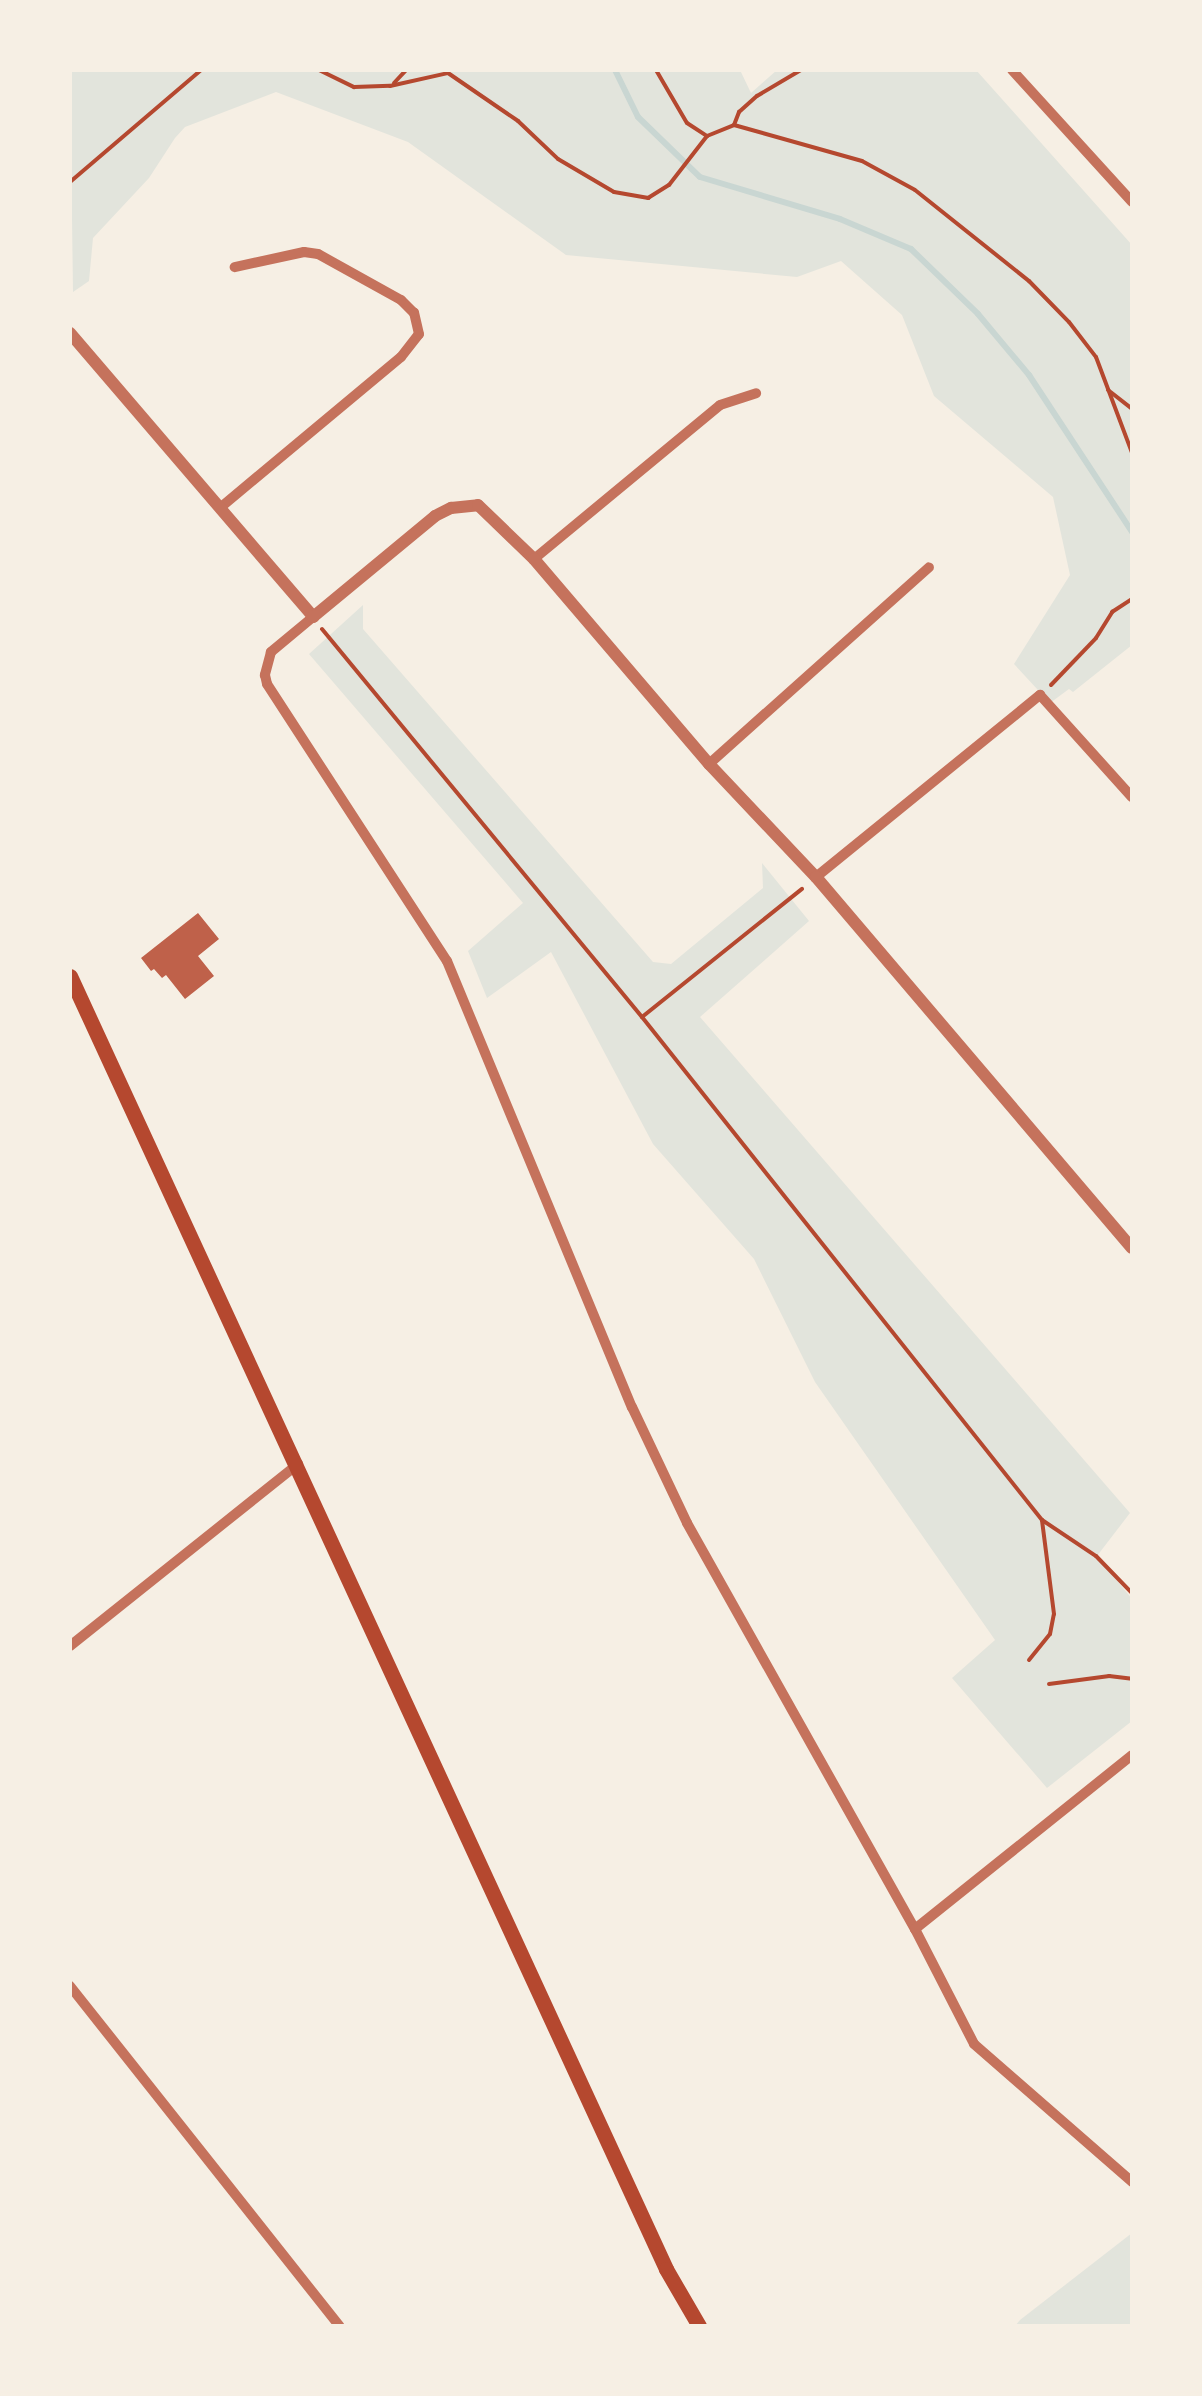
<!DOCTYPE html>
<html>
<head>
<meta charset="utf-8">
<style>
	body { margin:0 }
	#map { position:relative; width:1202px; height:2396px; overflow:hidden; background:#f6efe4; font-family:Cabin,sans-serif }
	div>[style] { position:absolute }
	.green>* { inset:0; background:#e2e4dc }
	.stream>* { height:6px; margin:-3px; padding:0 3px; transform-origin:3px; border-radius:3px; background:#c9d6d2 }
	.building>* { inset:0; background:#bf614a }
	.path>* { height:4px; margin:-2px; padding:0 2px; transform-origin:2px; border-radius:2px; background:#b5482f }
	.minor>* { height:10px; margin:-5px; padding:0 5px; transform-origin:5px; border-radius:5px; background:#c5725c }
	.tertiary>* { height:12px; margin:-6px; padding:0 6px; transform-origin:6px; border-radius:6px; background:#c5725c }
	.primary>* { height:15px; margin:-7.5px; padding:0 7.5px; transform-origin:7.5px; border-radius:7.5px; background:#b5482f }
	span { translate:-50% -50%; white-space:nowrap; text-align:center; line-height:1.15; -webkit-text-stroke:8px #f6efe4; paint-order:stroke }
	.frame { position:absolute; inset:0; border:72px solid #f6efe4; pointer-events:none }
</style>
</head>
<body>
<div id="map">
	<div class="green">
		<i style="clip-path:polygon(70px 70px,740px 70px,751px 93px,777px 70px,976px 70px,1132px 245px,1132px 645px,1073px 692px,1069px 689px,1050px 703px,1014px 664px,1070px 575px,1053px 497px,934px 396px,902px 315px,841px 261px,797px 277px,566px 255px,408px 142px,276px 92px,185px 127px,175px 138px,149px 178px,93px 238px,89px 281px,73px 292px)"></i>
		<i style="clip-path:polygon(363px 605px,363px 629px,653px 962px,671px 964px,763px 888px,762px 863px,809px 921px,700px 1017px,1130px 1513px,1097px 1556px,1132px 1599px,1132px 1721px,1047px 1788px,952px 1678px,995px 1640px,815px 1382px,754px 1259px,653px 1144px,551px 952px,487px 998px,468px 951px,523px 903px,309px 654px)"></i>
		<i style="clip-path:polygon(1132px 2233px,1132px 2326px,1015px 2326px,1020px 2320px)"></i>
	</div>
	<div class="stream">
		<i style="left:615px;top:70px;width:52px;rotate:63.9deg"></i>
		<i style="left:638px;top:117px;width:86px;rotate:44.1deg"></i>
		<i style="left:700px;top:177px;width:146px;rotate:16.7deg"></i>
		<i style="left:840px;top:219px;width:77px;rotate:22.9deg"></i>
		<i style="left:911px;top:249px;width:93px;rotate:44.1deg"></i>
		<i style="left:978px;top:314px;width:80px;rotate:50.1deg"></i>
		<i style="left:1029px;top:375px;width:188px;rotate:56.7deg"></i>
	</div>
	<div class="building">
		<i style="clip-path:polygon(198px 913px,219px 939px,198px 956px,214px 976px,185px 999px,166px 975px,162px 978px,154px 969px,151px 971px,141px 958px)"></i>
	</div>
	<div class="path">
		<i style="left:319px;top:70px;width:39px;rotate:26deg"></i>
		<i style="left:354px;top:87px;width:36px;rotate:-2deg"></i>
		<i style="left:390px;top:86px;width:59px;rotate:-12.6deg"></i>
		<i style="left:448px;top:73px;width:85px;rotate:34.4deg"></i>
		<i style="left:518px;top:121px;width:55px;rotate:43.5deg"></i>
		<i style="left:558px;top:159px;width:65px;rotate:30.5deg"></i>
		<i style="left:614px;top:192px;width:35px;rotate:10deg"></i>
		<i style="left:648px;top:198px;width:25px;rotate:-32deg"></i>
		<i style="left:669px;top:185px;width:62px;rotate:-52.2deg"></i>
		<i style="left:707px;top:136px;width:29px;rotate:-22deg"></i>
		<i style="left:734px;top:125px;width:133px;rotate:15.7deg"></i>
		<i style="left:862px;top:161px;width:60px;rotate:28.7deg"></i>
		<i style="left:915px;top:190px;width:146px;rotate:38.6deg"></i>
		<i style="left:1029px;top:281px;width:57px;rotate:45.7deg"></i>
		<i style="left:1069px;top:322px;width:44px;rotate:52.4deg"></i>
		<i style="left:1096px;top:357px;width:103px;rotate:69.4deg"></i>
		<i style="left:656px;top:70px;width:61px;rotate:59.7deg"></i>
		<i style="left:687px;top:123px;width:24px;rotate:33deg"></i>
		<i style="left:394px;top:83px;width:18px;rotate:-47deg"></i>
		<i style="left:734px;top:125px;width:14px;rotate:-69deg"></i>
		<i style="left:739px;top:112px;width:24px;rotate:-42deg"></i>
		<i style="left:757px;top:96px;width:51px;rotate:-30.6deg"></i>
		<i style="left:70px;top:182px;width:172px;rotate:-40.5deg"></i>
		<i style="left:1108px;top:390px;width:31px;rotate:38deg"></i>
		<i style="left:322px;top:629px;width:503px;rotate:50.49deg"></i>
		<i style="left:642px;top:1017px;width:643px;rotate:51.51deg"></i>
		<i style="left:1042px;top:1520px;width:65px;rotate:33.7deg"></i>
		<i style="left:1096px;top:1556px;width:52px;rotate:45.8deg"></i>
		<i style="left:1051px;top:685px;width:65px;rotate:-46.2deg"></i>
		<i style="left:1096px;top:638px;width:31px;rotate:-58deg"></i>
		<i style="left:1112px;top:612px;width:24px;rotate:-33deg"></i>
		<i style="left:642px;top:1017px;width:205px;rotate:-38.7deg"></i>
		<i style="left:1029px;top:1660px;width:33px;rotate:-51deg"></i>
		<i style="left:1050px;top:1634px;width:20px;rotate:-79deg"></i>
		<i style="left:1054px;top:1614px;width:95px;rotate:-97.3deg"></i>
		<i style="left:1049px;top:1684px;width:61px;rotate:-7.6deg"></i>
		<i style="left:1109px;top:1676px;width:23px;rotate:7deg"></i>
	</div>
	<div class="minor">
		<i style="left:1012px;top:70px;width:178px;rotate:47.7deg"></i>
		<i style="left:221px;top:507px;width:234px;rotate:-39.8deg"></i>
		<i style="left:401px;top:357px;width:29px;rotate:-52deg"></i>
		<i style="left:419px;top:334px;width:22px;rotate:-103deg"></i>
		<i style="left:414px;top:313px;width:18px;rotate:-135deg"></i>
		<i style="left:401px;top:300px;width:95px;rotate:-151deg"></i>
		<i style="left:318px;top:254px;width:14px;rotate:-172deg"></i>
		<i style="left:304px;top:252px;width:71px;rotate:167.7deg"></i>
		<i style="left:534px;top:559px;width:241px;rotate:-39.6deg"></i>
		<i style="left:720px;top:405px;width:38px;rotate:-18deg"></i>
		<i style="left:313px;top:617px;width:55px;rotate:140.2deg"></i>
		<i style="left:271px;top:652px;width:24px;rotate:105deg"></i>
		<i style="left:265px;top:675px;width:9px;rotate:77deg"></i>
		<i style="left:267px;top:684px;width:330px;rotate:57deg"></i>
		<i style="left:447px;top:961px;width:483px;rotate:67.5deg"></i>
		<i style="left:632px;top:1407px;width:128px;rotate:64.6deg"></i>
		<i style="left:687px;top:1523px;width:466px;rotate:60.7deg"></i>
		<i style="left:915px;top:1929px;width:129px;rotate:62.8deg"></i>
		<i style="left:974px;top:2044px;width:210px;rotate:41.1deg"></i>
		<i style="left:709px;top:764px;width:295px;rotate:-41.8deg"></i>
		<i style="left:816px;top:877px;width:289px;rotate:-39.1deg"></i>
		<i style="left:1040px;top:695px;width:137px;rotate:48deg"></i>
		<i style="left:70px;top:1646px;width:292px;rotate:-38.6deg"></i>
		<i style="left:915px;top:1929px;width:278px;rotate:-38.7deg"></i>
		<i style="left:70px;top:1986px;width:434px;rotate:51.6deg"></i>
	</div>
	<div class="tertiary">
		<i style="left:70px;top:333px;width:374px;rotate:49.4deg"></i>
		<i style="left:313px;top:617px;width:158px;rotate:-39.6deg"></i>
		<i style="left:435px;top:516px;width:18px;rotate:-27deg"></i>
		<i style="left:451px;top:508px;width:27px;rotate:-6deg"></i>
		<i style="left:478px;top:505px;width:78px;rotate:44deg"></i>
		<i style="left:534px;top:559px;width:270px;rotate:49.5deg"></i>
		<i style="left:709px;top:764px;width:156px;rotate:46.6deg"></i>
		<i style="left:816px;top:877px;width:487px;rotate:49.6deg"></i>
	</div>
	<div class="primary">
		<i style="left:70px;top:976px;width:1424px;rotate:65.25deg"></i>
		<i style="left:666px;top:2269px;width:66px;rotate:59.9deg"></i>
	</div>
	<div class="frame"></div>
</div>
</body>
</html>
